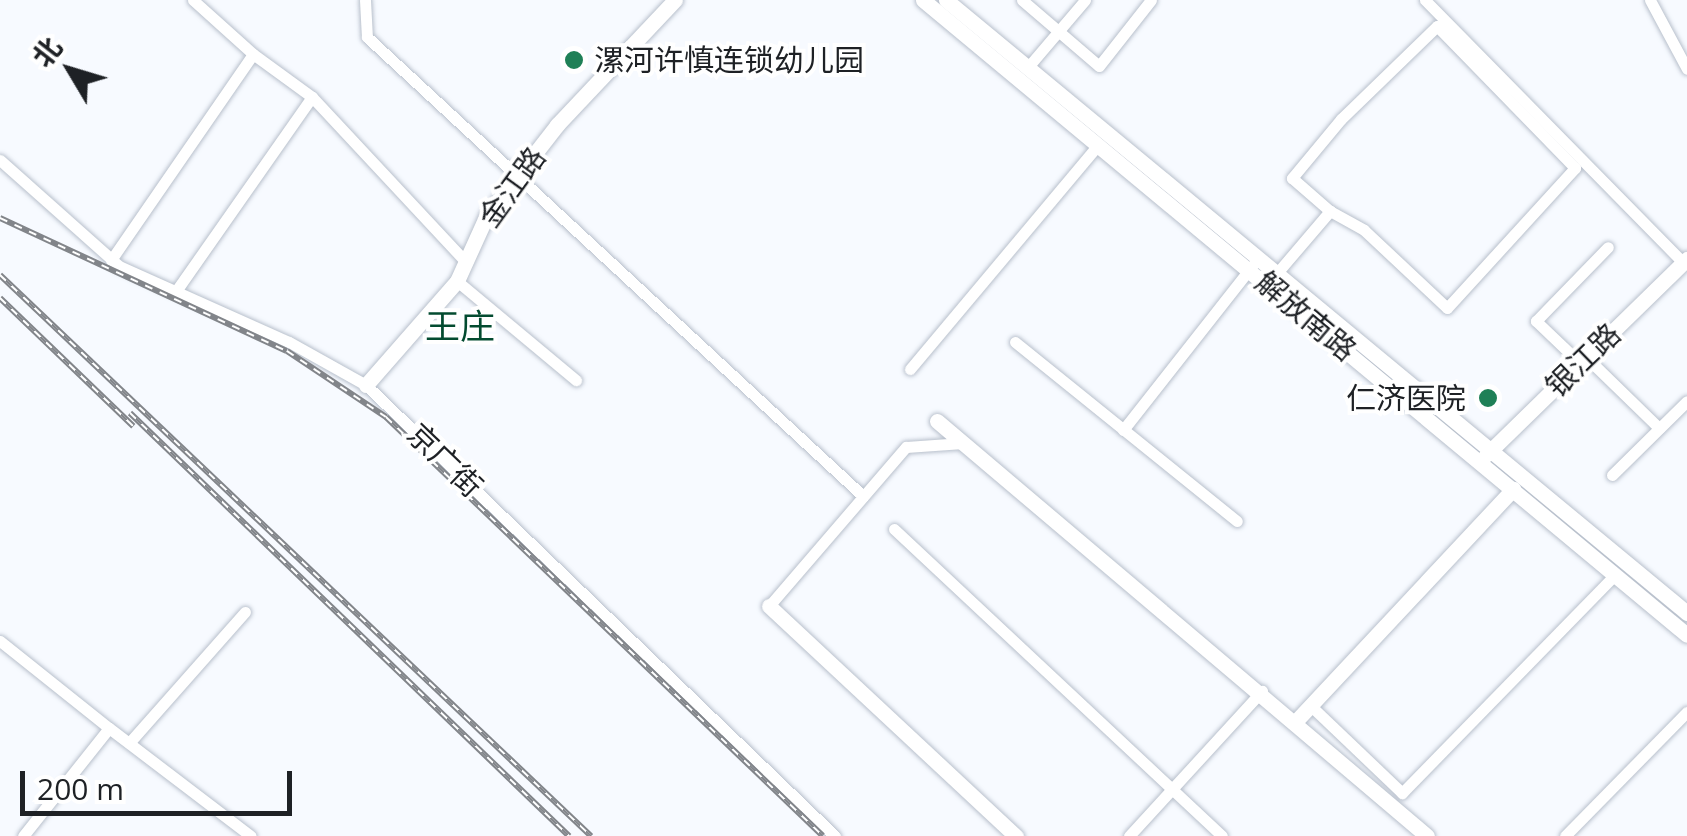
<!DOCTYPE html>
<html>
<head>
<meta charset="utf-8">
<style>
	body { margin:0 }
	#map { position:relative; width:1687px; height:836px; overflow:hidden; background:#f7faff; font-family:"Open Sans","Noto Sans SC",sans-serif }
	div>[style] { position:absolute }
	.roads { filter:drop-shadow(0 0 2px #b8c0cc) drop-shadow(0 0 2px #b8c0cc) }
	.street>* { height:11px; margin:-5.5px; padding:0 5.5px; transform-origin:5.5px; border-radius:5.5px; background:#fff }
	.secondary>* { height:15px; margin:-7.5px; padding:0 7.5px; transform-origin:7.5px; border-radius:7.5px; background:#fff }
	.rail>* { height:6px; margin-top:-3px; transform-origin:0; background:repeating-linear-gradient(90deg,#fff 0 8px,#82858a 0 16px); box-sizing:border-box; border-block:2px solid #82858a }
	.dots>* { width:28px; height:28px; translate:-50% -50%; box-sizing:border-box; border:5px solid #fff; border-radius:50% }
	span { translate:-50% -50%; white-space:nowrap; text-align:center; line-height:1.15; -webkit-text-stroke:8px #fff; paint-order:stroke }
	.poi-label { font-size:30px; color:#1e2125 }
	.left { translate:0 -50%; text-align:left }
	.right { translate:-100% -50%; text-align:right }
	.street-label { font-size:30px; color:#1e2125 }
	.quarter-label { font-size:35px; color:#034b30 }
	.north { position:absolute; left:20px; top:20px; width:100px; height:100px; -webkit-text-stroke:8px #fff; paint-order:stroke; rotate:308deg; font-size:28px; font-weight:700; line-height:40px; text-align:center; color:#1e2125 }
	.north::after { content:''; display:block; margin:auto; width:35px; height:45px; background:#1e2125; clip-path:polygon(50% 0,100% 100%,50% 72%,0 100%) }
	.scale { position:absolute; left:20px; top:771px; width:272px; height:45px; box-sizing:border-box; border:5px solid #1e2125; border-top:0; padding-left:12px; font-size:30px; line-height:35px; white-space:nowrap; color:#1e2125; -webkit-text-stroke:8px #fff; paint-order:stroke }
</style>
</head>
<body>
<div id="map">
	<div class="roads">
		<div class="street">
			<i style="left:193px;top:0;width:81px;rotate:42deg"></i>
			<i style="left:365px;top:0;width:37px;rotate:87deg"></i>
			<i style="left:367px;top:37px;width:676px;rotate:42.78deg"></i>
			<i style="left:1022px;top:0;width:101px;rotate:40.6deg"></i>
			<i style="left:1099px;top:66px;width:84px;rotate:-51.8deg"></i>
			<i style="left:1425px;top:0;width:368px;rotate:45.5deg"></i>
			<i style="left:1650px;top:0;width:78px;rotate:61.8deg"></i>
			<i style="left:1028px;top:67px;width:88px;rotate:-49.6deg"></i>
			<i style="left:0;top:160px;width:159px;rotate:41.7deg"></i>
			<i style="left:119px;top:266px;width:186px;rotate:24.1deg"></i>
			<i style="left:289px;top:342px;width:88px;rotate:29.2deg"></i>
			<i style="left:366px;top:385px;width:651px;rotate:43.88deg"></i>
			<i style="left:111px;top:260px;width:250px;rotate:-55.4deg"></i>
			<i style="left:253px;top:54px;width:73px;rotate:36.1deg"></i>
			<i style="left:1277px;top:273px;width:82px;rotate:-49.5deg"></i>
			<i style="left:1330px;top:211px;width:39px;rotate:29deg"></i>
			<i style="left:1364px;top:230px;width:114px;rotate:43.2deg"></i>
			<i style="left:1447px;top:308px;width:190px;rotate:-47.6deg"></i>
			<i style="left:1575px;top:168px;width:198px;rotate:-134.2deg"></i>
			<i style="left:1437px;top:26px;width:134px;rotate:135.9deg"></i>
			<i style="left:1341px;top:119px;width:77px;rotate:129.7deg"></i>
			<i style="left:1292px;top:178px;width:50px;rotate:41deg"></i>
			<i style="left:457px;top:281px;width:155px;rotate:39.8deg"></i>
			<i style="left:176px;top:291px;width:237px;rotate:-55deg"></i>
			<i style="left:312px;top:97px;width:226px;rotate:47deg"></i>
			<i style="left:1015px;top:342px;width:285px;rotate:38.9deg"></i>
			<i style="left:1586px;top:357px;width:102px;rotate:44.2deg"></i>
			<i style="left:1580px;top:363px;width:61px;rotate:-136.3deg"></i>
			<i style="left:1536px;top:321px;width:103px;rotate:-45.8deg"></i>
			<i style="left:910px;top:369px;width:292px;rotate:-50deg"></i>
			<i style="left:1123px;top:430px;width:210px;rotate:-51.8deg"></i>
			<i style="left:1612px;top:475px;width:105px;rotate:-44.6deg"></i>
			<i style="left:894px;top:529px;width:449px;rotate:43.1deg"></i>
			<i style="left:769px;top:606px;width:210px;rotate:-49.3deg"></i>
			<i style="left:906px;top:447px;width:57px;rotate:-4deg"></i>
			<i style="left:0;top:641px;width:139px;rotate:38.6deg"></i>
			<i style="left:109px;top:728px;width:138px;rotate:128.5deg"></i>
			<i style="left:1311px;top:706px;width:126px;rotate:43.7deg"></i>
			<i style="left:1402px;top:793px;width:305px;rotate:-45.7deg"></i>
			<i style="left:109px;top:728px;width:178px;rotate:37.3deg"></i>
			<i style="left:129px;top:743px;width:175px;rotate:-48.5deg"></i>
			<i style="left:1129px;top:836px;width:197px;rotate:-47.5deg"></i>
			<i style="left:1565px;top:836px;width:174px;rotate:-45.5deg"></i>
		</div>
		<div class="secondary">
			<i style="left:923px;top:0;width:993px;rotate:39.73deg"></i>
			<i style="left:946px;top:0;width:962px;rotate:39.6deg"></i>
			<i style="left:366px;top:385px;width:138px;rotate:-48.8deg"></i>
			<i style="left:457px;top:281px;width:72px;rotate:-65.6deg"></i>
			<i style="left:487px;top:215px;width:114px;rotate:-52.1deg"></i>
			<i style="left:557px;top:125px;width:172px;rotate:-46.7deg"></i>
			<i style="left:937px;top:421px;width:642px;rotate:40.26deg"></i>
			<i style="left:1486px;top:455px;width:281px;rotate:-44.3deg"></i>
			<i style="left:769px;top:606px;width:338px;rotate:43deg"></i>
			<i style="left:1296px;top:721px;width:318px;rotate:-46.9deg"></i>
		</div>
	</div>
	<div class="rail">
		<i style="left:0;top:218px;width:316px;rotate:24.9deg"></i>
		<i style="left:287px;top:351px;width:119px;rotate:33.7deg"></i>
		<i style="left:386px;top:417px;width:605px;rotate:43.8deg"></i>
		<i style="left:0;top:275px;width:815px;rotate:43.51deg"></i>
		<i style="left:0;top:298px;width:185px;rotate:43.9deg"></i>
		<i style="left:130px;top:413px;width:610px;rotate:43.94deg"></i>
	</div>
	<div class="dots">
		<i style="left:574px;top:60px;background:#1f8057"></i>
		<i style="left:1488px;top:398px;background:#1f8057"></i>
	</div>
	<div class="poi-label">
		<span class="left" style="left:594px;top:60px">漯河许慎连锁幼儿园</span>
		<span class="right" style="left:1466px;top:398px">仁济医院</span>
	</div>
	<div class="street-label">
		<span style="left:512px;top:187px;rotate:-54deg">金江路</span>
		<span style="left:1306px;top:316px;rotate:40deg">解放南路</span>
		<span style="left:1583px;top:360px;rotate:-44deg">银江路</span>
		<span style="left:445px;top:460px;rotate:44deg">京广街</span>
	</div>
	<div class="quarter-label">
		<span style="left:460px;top:326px">王庄</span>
	</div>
	<div class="north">北</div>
	<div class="scale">200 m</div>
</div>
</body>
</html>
